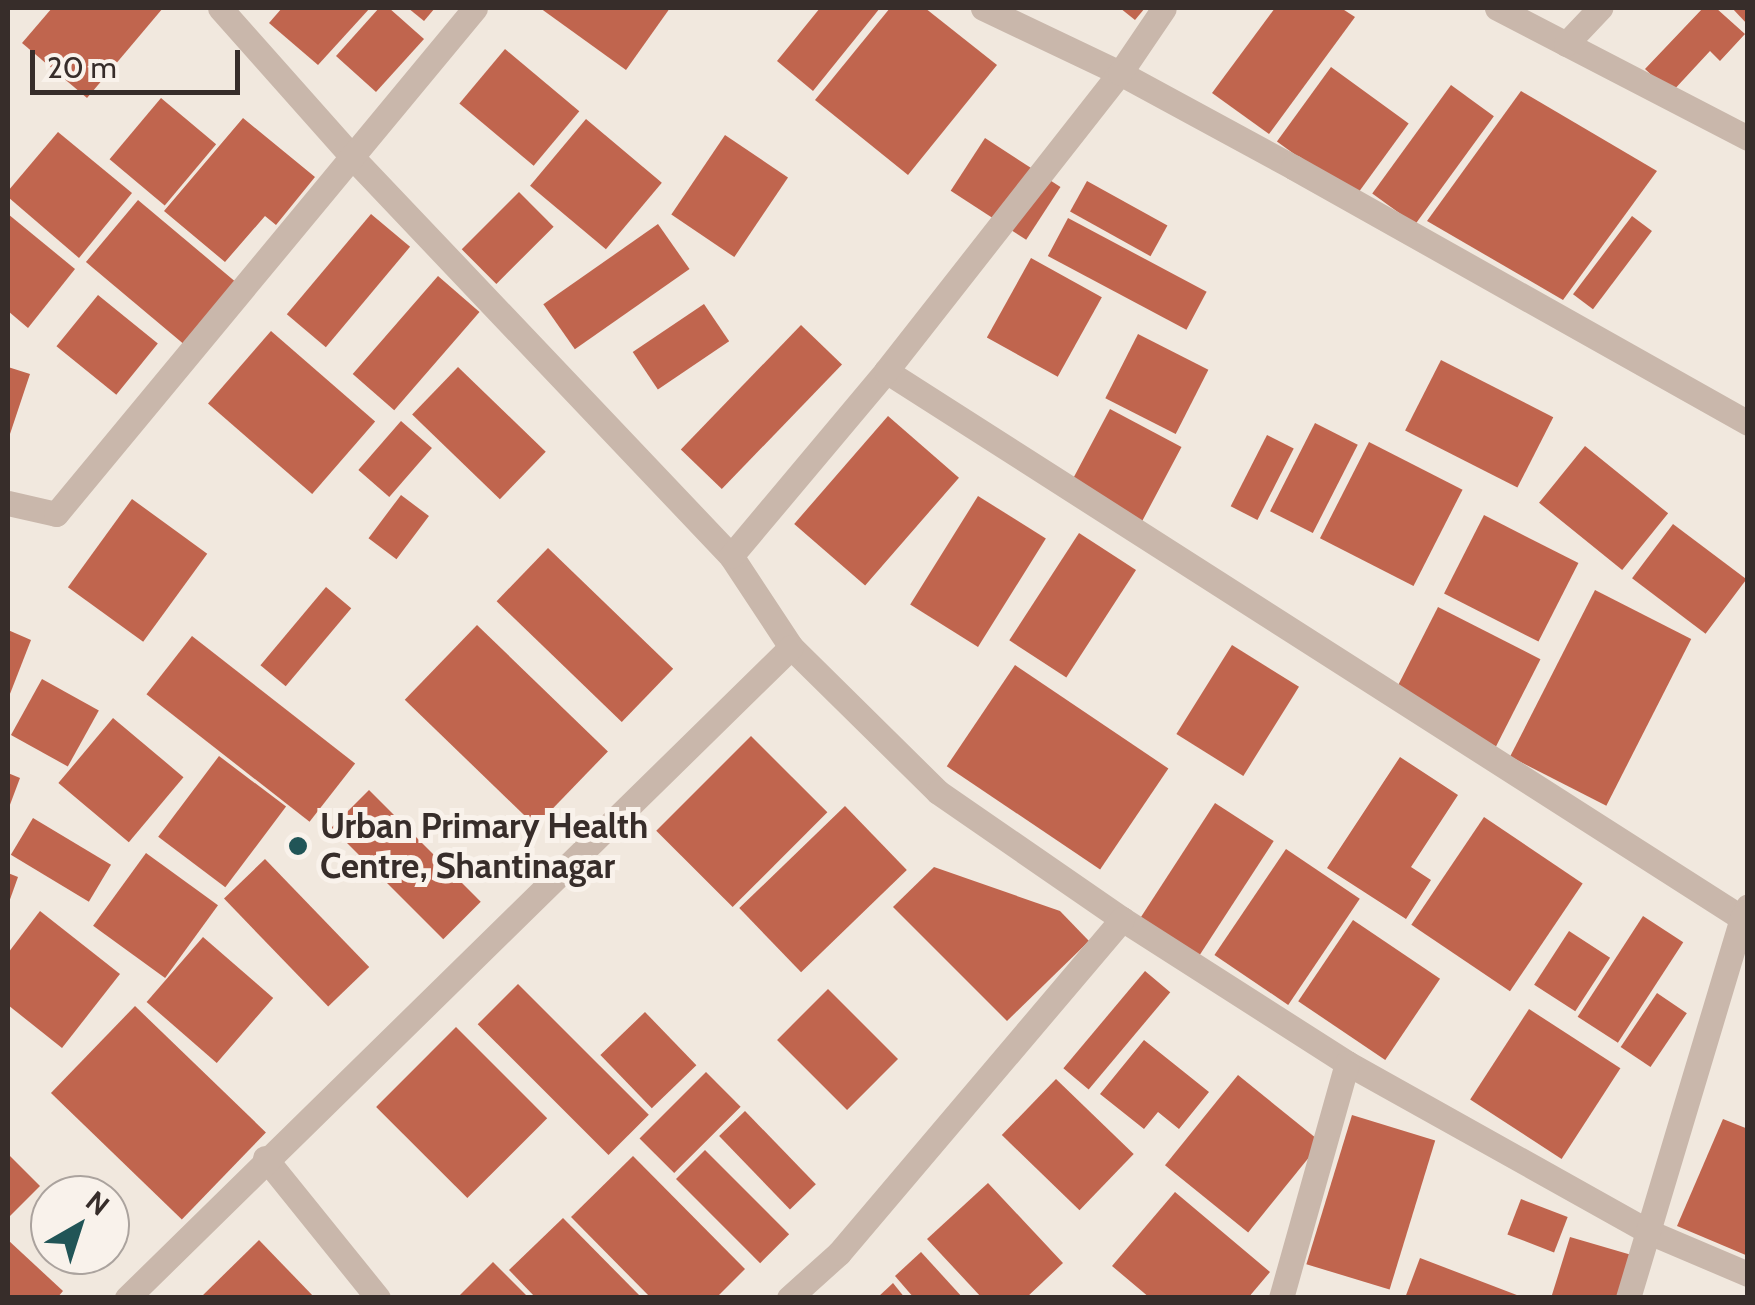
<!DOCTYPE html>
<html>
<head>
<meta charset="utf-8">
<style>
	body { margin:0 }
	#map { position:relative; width:1755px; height:1305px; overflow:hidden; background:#f1e8de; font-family:Cabin,sans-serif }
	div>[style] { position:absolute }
	.building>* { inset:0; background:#c0654e; transform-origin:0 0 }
	.street>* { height:25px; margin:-12.5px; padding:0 12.5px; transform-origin:12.5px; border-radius:12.5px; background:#c9b7ab }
	.dots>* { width:28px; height:28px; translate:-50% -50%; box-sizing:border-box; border:5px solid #f9f2eb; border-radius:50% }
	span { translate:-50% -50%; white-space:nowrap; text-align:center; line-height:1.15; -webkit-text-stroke:10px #f9f2eb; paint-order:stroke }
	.poi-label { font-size:35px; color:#372d2a; font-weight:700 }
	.left { translate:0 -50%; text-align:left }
	.frame { position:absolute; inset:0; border:10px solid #372d2a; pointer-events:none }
	.north { position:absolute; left:30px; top:1175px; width:100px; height:100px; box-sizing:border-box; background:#f9f2eb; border:2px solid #aba39e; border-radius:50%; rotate:39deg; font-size:28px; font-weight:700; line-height:40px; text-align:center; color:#372d2a }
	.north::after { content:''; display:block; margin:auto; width:35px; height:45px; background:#215557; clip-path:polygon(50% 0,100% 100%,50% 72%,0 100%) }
	.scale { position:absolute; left:30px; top:50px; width:210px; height:45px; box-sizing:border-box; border:5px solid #372d2a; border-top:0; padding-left:12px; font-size:30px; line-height:35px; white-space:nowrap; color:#372d2a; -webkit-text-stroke:8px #f9f2eb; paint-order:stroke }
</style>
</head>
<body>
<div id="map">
	<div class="building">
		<i style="clip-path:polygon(52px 8px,163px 8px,87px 98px,22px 43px)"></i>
		<i style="clip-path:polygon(282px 8px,370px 8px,318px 65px,269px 23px)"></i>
		<i style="clip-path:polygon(379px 8px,389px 8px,424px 39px,376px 92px,336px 56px)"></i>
		<i style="clip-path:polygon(408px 8px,435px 8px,424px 21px)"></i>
		<i style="clip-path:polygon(540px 8px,670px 8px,626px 70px)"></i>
		<i style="clip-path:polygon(820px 8px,880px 8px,813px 91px,777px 61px)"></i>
		<i style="clip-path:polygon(890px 8px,925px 8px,997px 65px,908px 175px,815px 100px)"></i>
		<i style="clip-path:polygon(1120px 8px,1145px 8px,1135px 20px)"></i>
		<i style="clip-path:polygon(1275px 8px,1341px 8px,1355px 17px,1269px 134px,1212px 93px)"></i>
		<i style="clip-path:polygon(1703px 8px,1716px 8px,1745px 34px,1720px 61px,1710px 51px,1671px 93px,1645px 69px)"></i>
		<i style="clip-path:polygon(1732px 8px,1748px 8px,1748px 25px)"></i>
		<i style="left:505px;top:49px;width:97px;height:71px;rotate:40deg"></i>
		<i style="left:1331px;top:67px;width:96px;height:92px;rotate:36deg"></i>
		<i style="left:1451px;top:85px;width:53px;height:134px;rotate:36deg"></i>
		<i style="clip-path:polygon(1521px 91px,1657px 171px,1563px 300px,1427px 221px)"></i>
		<i style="left:161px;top:98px;width:72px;height:80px;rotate:40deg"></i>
		<i style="clip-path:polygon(243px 118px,315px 177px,276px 225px,265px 216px,225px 262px,164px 211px)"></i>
		<i style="left:586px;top:119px;width:99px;height:87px;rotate:40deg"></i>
		<i style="clip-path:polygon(58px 132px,132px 193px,79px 258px,8px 197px,8px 191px)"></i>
		<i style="left:725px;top:135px;width:76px;height:96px;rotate:34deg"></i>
		<i style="left:985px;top:138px;width:90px;height:63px;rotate:33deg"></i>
		<i style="left:1087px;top:181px;width:92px;height:35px;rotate:29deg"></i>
		<i style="left:519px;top:192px;width:49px;height:81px;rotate:45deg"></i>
		<i style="left:138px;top:200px;width:133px;height:81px;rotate:40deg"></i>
		<i style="clip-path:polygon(8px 214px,75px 269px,28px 328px,8px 311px)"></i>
		<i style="left:371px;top:214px;width:51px;height:131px;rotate:40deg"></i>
		<i style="left:1632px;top:216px;width:25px;height:98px;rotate:37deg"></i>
		<i style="left:1068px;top:218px;width:157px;height:43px;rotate:28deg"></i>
		<i style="left:658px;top:224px;width:55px;height:140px;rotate:55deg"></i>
		<i style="left:1031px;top:258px;width:81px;height:91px;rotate:29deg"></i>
		<i style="left:438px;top:276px;width:55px;height:130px;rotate:41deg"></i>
		<i style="left:98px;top:295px;width:77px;height:66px;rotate:39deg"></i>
		<i style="left:704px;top:304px;width:45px;height:86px;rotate:56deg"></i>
		<i style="left:801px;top:325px;width:57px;height:173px;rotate:44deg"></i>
		<i style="left:271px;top:331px;width:138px;height:96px;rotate:41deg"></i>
		<i style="left:1138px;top:334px;width:79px;height:72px;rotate:27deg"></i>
		<i style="left:1441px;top:360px;width:126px;height:79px;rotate:27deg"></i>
		<i style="clip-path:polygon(8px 367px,30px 374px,8px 440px)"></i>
		<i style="left:458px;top:367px;width:122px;height:66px;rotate:44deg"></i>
		<i style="left:1110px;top:409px;width:81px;height:86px;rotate:28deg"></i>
		<i style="left:888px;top:416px;width:94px;height:143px;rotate:41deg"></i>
		<i style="left:401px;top:421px;width:41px;height:65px;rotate:41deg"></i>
		<i style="left:1315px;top:423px;width:48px;height:99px;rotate:27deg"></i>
		<i style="left:1267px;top:435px;width:30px;height:80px;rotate:27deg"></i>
		<i style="left:1369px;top:442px;width:105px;height:108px;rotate:27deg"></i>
		<i style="left:1585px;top:446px;width:107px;height:73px;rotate:39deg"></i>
		<i style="left:401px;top:495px;width:35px;height:54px;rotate:37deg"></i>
		<i style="left:978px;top:496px;width:80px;height:128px;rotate:32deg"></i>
		<i style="left:132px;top:499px;width:93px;height:109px;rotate:36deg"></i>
		<i style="left:1484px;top:515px;width:106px;height:88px;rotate:27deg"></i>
		<i style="left:1673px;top:524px;width:92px;height:68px;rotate:37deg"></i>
		<i style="left:1079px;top:533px;width:68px;height:128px;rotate:33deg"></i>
		<i style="left:548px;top:548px;width:174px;height:74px;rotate:44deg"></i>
		<i style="left:326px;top:587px;width:33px;height:102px;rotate:40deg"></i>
		<i style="left:1595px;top:590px;width:108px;height:187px;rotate:27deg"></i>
		<i style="left:1438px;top:607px;width:115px;height:98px;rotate:27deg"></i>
		<i style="left:477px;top:625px;width:182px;height:104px;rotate:44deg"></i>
		<i style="clip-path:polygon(8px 630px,31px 640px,8px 699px)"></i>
		<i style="left:192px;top:636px;width:207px;height:74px;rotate:38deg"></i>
		<i style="left:1232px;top:645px;width:79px;height:105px;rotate:32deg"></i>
		<i style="left:1015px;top:665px;width:185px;height:122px;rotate:34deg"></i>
		<i style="left:42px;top:679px;width:65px;height:64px;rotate:29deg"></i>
		<i style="left:113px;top:718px;width:92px;height:85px;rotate:40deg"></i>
		<i style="left:751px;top:736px;width:108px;height:134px;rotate:45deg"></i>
		<i style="left:219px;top:756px;width:84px;height:101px;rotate:37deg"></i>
		<i style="clip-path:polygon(1400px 757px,1458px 795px,1411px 867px,1431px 880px,1406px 919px,1327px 868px)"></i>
		<i style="clip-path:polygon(8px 773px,20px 778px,8px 810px)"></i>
		<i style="left:369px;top:790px;width:158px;height:53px;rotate:45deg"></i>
		<i style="left:1215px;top:803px;width:70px;height:138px;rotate:33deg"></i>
		<i style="left:845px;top:806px;width:89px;height:147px;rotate:46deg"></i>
		<i style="left:1484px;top:817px;width:119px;height:130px;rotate:34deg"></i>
		<i style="left:33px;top:818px;width:91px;height:43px;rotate:31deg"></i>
		<i style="left:1286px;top:849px;width:89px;height:128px;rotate:34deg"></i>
		<i style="left:146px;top:853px;width:89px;height:90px;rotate:36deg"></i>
		<i style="left:265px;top:859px;width:150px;height:57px;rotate:46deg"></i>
		<i style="clip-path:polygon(934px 867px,1060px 911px,1089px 941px,1007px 1021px,893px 907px)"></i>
		<i style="clip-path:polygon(8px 873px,18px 877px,8px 905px)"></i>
		<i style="clip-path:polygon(40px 911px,120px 974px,62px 1048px,8px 1005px,8px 953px)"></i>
		<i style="left:1643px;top:916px;width:48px;height:120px;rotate:33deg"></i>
		<i style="left:1353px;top:920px;width:105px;height:98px;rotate:34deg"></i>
		<i style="left:1569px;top:931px;width:49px;height:64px;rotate:33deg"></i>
		<i style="left:203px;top:937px;width:93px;height:86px;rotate:41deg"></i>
		<i style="left:1145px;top:971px;width:33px;height:127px;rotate:40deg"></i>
		<i style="left:518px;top:984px;width:185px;height:57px;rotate:45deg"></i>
		<i style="left:828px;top:989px;width:99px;height:72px;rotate:45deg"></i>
		<i style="left:1657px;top:993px;width:36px;height:65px;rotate:34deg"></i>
		<i style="left:135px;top:1006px;width:182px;height:121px;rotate:44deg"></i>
		<i style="left:1529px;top:1009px;width:109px;height:108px;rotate:33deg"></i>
		<i style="left:645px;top:1012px;width:74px;height:62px;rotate:46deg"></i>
		<i style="left:456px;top:1027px;width:129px;height:113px;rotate:45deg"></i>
		<i style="clip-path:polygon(1144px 1040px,1209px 1092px,1179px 1129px,1158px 1112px,1144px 1129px,1100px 1094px)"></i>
		<i style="left:706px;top:1072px;width:49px;height:94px;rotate:45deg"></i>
		<i style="left:1238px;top:1075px;width:107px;height:116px;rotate:39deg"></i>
		<i style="left:1056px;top:1079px;width:108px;height:78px;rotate:44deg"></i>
		<i style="left:745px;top:1111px;width:102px;height:36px;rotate:46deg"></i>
		<i style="left:1352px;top:1115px;width:87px;height:156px;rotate:17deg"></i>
		<i style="clip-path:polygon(1723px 1119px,1748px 1129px,1748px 1256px,1677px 1226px)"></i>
		<i style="left:705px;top:1150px;width:119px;height:41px;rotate:45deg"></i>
		<i style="clip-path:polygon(8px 1154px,40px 1186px,8px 1218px)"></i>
		<i style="clip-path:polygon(633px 1156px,745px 1269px,716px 1298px,651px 1298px,571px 1217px)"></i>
		<i style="clip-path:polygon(988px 1183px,1063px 1263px,1026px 1298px,982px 1298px,927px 1239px)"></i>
		<i style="clip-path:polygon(1175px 1192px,1270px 1272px,1248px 1298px,1150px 1298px,1112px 1266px)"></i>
		<i style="left:1521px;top:1199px;width:50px;height:38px;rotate:21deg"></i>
		<i style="clip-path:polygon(563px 1218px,642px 1298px,536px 1298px,509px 1270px)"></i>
		<i style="clip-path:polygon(1570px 1237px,1635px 1256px,1622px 1298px,1551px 1298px)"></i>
		<i style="clip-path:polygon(8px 1240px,63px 1291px,57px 1298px,8px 1298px)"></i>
		<i style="clip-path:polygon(259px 1240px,315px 1298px,200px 1298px)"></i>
		<i style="clip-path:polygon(921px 1252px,963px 1298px,914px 1298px,895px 1276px)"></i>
		<i style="clip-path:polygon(1420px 1258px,1522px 1297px,1522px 1298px,1405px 1298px)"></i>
		<i style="clip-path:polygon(493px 1262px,529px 1298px,457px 1298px)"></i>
		<i style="clip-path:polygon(893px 1283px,905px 1298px,877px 1298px)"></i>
	</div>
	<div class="street">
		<i style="left:220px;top:8px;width:200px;rotate:48.4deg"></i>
		<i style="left:353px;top:158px;width:549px;rotate:46.48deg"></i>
		<i style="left:731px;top:556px;width:109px;rotate:56.6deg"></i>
		<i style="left:791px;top:647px;width:206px;rotate:44.6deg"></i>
		<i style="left:938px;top:792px;width:224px;rotate:34.6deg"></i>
		<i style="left:1122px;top:919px;width:267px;rotate:32.6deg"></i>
		<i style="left:1347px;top:1063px;width:346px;rotate:29.2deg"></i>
		<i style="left:1649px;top:1232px;width:108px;rotate:23deg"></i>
		<i style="left:983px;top:8px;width:152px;rotate:25.4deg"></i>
		<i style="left:1120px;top:73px;width:197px;rotate:28.5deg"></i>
		<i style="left:1293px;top:167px;width:522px;rotate:29.36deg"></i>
		<i style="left:1497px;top:8px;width:283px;rotate:27.4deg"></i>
		<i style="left:1566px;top:44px;width:50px;rotate:-46.6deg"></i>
		<i style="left:886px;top:371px;width:1016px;rotate:32.58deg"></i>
		<i style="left:1742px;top:918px;width:13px;rotate:-63deg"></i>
		<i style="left:8px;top:503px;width:49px;rotate:12.9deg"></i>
		<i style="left:56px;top:514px;width:657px;rotate:-50.37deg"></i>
		<i style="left:731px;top:556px;width:241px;rotate:-50deg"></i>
		<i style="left:886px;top:371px;width:379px;rotate:-51.9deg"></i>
		<i style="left:1120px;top:73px;width:78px;rotate:-55.9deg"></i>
		<i style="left:265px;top:1158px;width:180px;rotate:51.1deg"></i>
		<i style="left:127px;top:1298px;width:930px;rotate:-44.43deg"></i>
		<i style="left:789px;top:1298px;width:67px;rotate:-42deg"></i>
		<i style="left:839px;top:1253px;width:438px;rotate:-49.7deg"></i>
		<i style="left:1281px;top:1298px;width:244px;rotate:-74.3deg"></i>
		<i style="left:1628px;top:1298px;width:397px;rotate:-73.3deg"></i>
	</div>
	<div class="dots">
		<i style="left:298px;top:846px;background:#215557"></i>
	</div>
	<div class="poi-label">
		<span class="left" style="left:320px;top:846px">Urban Primary Health<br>Centre, Shantinagar</span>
	</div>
	<div class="frame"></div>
	<div class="north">N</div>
	<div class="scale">20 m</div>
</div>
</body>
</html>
